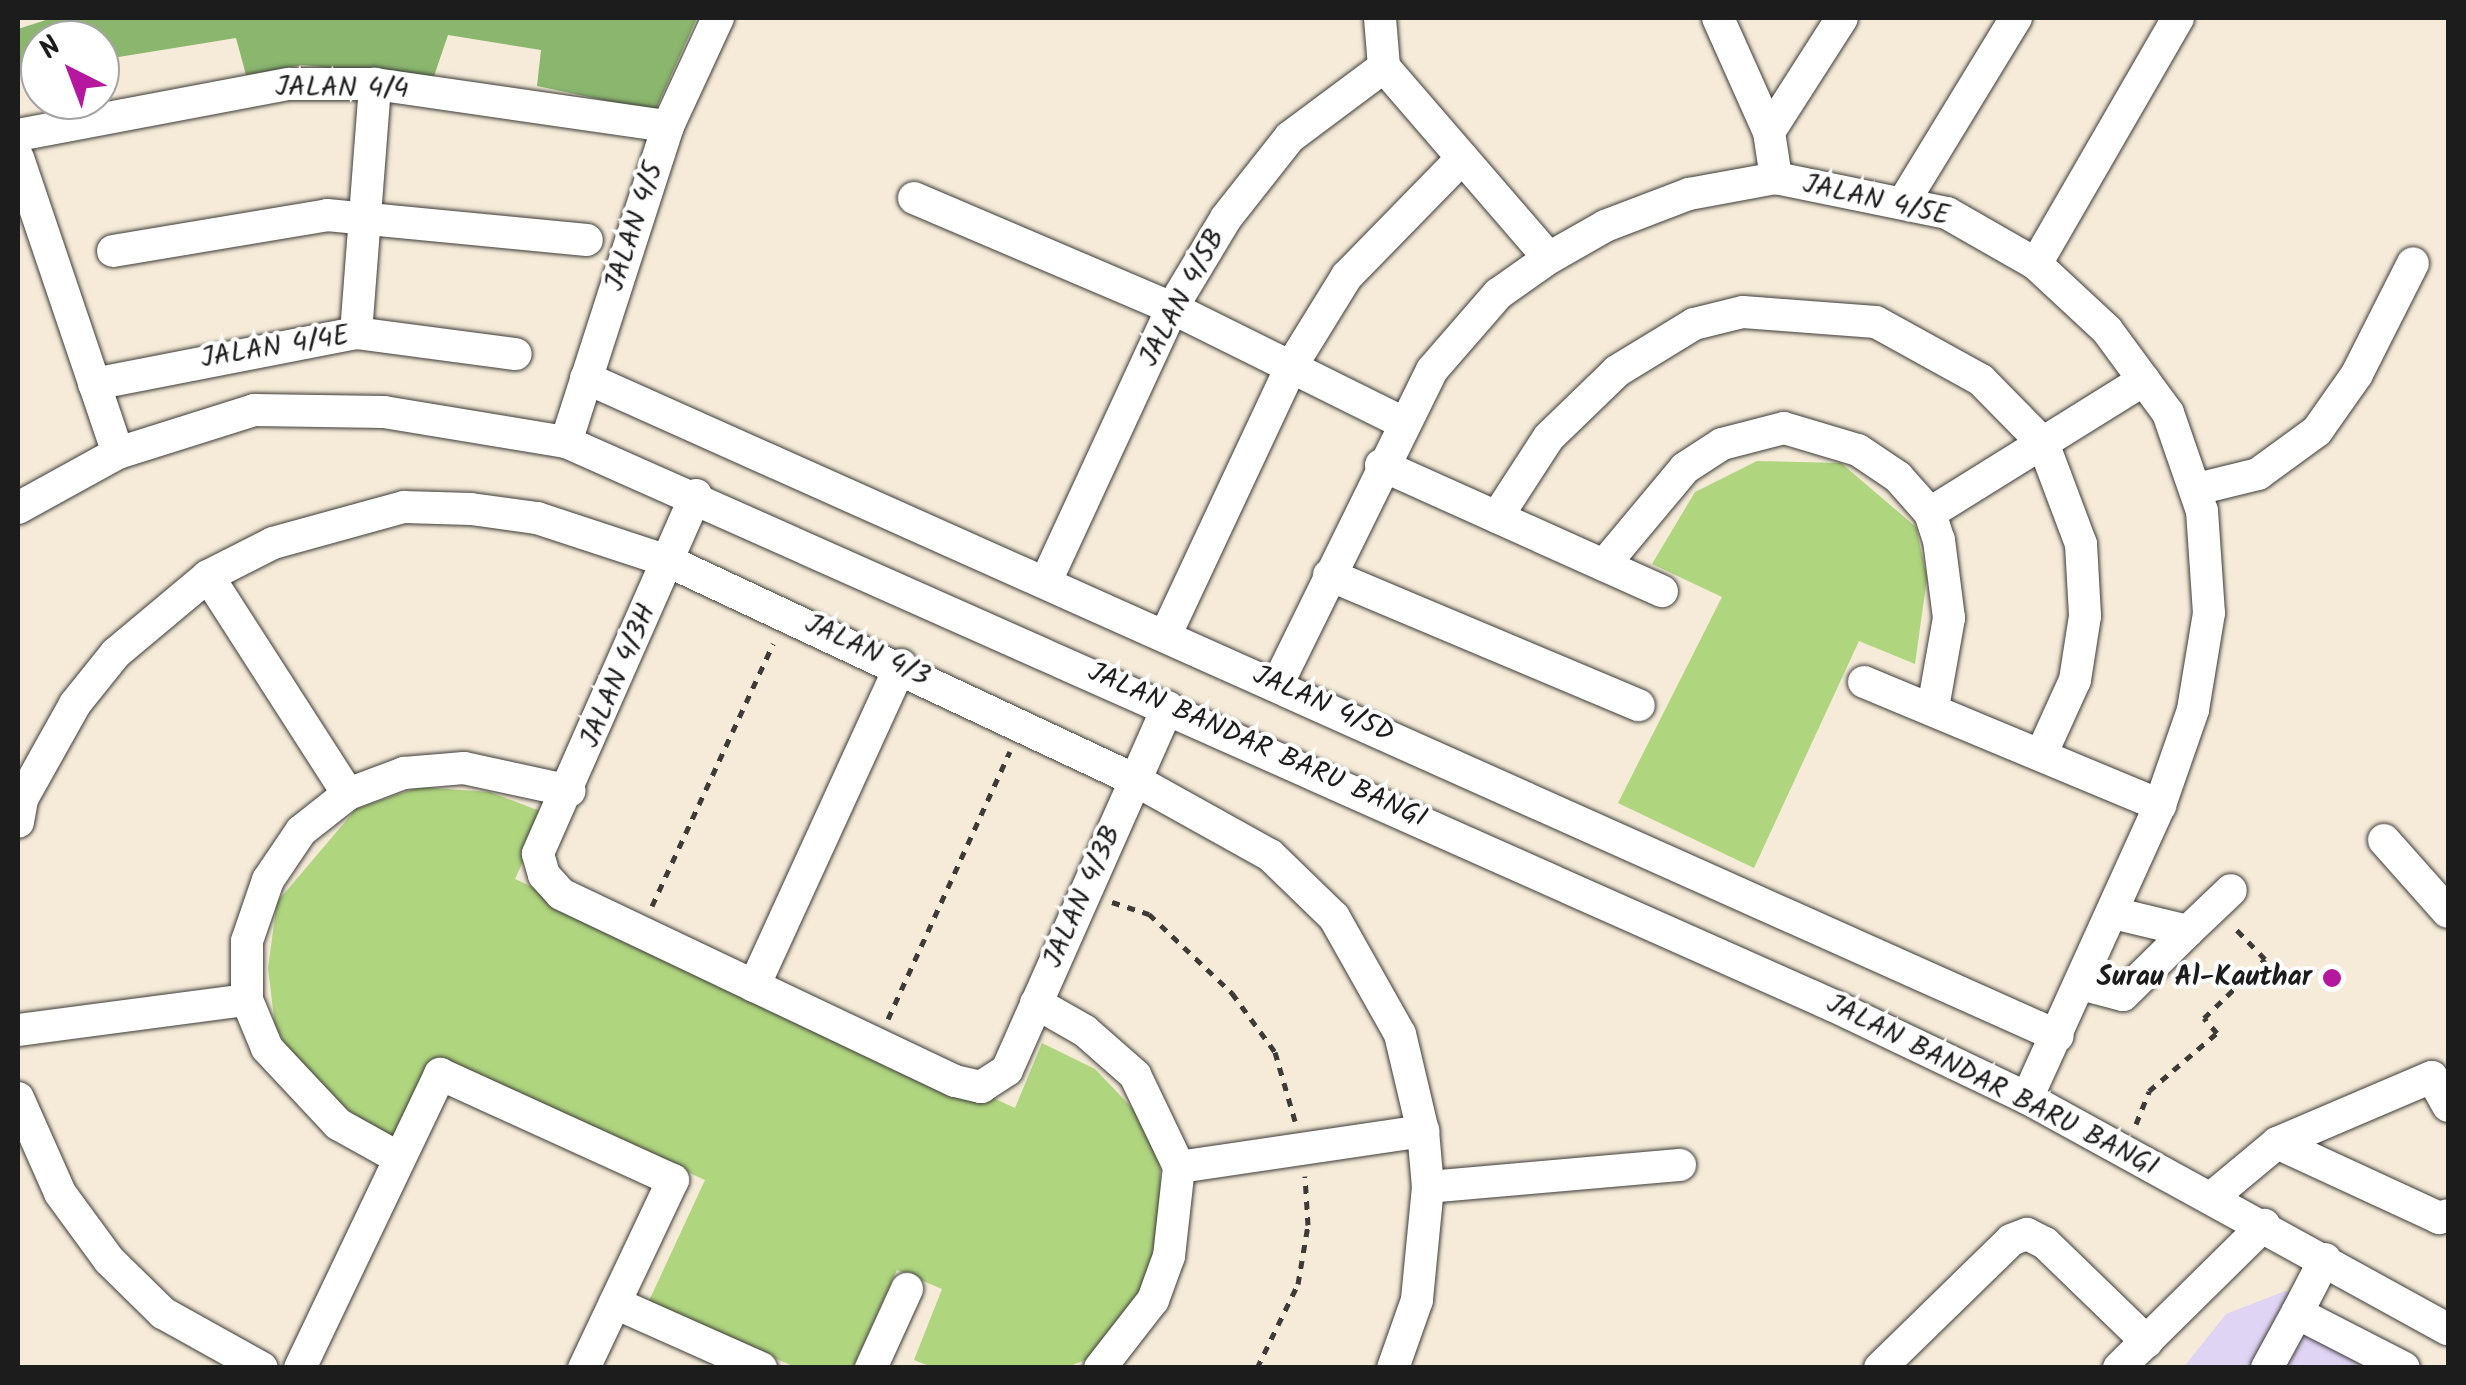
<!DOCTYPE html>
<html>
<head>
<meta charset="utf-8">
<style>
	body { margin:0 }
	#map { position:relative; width:2466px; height:1385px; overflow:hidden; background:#f5ebd8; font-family:Kalam,sans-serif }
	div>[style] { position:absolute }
	.built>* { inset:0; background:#e0d4f4 }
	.green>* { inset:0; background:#afd57f }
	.forest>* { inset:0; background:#8bb66e }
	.path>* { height:5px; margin-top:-2.5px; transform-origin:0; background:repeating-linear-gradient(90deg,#3d3b38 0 8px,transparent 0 16px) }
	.roads { filter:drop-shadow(0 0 2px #3d3b38) drop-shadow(0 0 2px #3d3b38) }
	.minor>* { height:32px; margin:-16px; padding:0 16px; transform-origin:16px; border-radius:16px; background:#fff }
	.dots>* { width:28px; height:28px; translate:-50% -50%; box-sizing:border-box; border:5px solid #fff; border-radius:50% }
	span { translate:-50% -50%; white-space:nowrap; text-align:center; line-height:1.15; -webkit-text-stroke:8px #fff; paint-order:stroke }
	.street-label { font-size:28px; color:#1c1c1c }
	.poi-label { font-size:28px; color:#1c1c1c; font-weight:700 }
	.right { translate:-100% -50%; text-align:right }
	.frame { position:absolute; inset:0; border:20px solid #1c1c1c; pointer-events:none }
	.north { position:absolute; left:20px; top:20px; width:100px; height:100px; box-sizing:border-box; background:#fff; border:2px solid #a4a4a4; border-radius:50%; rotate:318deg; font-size:28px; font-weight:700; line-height:40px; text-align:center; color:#1c1c1c }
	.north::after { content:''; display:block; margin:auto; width:35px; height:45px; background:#b5179e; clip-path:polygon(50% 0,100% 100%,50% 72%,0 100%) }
</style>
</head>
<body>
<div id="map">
	<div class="built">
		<i style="clip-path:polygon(2285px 1291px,2426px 1367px,2183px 1368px,2226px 1314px)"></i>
	</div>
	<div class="green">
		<i style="clip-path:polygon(1757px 461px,1841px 463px,1916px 527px,1927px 578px,1915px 664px,1859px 641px,1754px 868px,1618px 803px,1722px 597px,1652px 564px,1695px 492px)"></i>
		<i style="clip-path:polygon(419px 787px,490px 792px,545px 813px,515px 879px,1015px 1108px,1042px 1043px,1095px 1069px,1136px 1112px,1159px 1157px,1163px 1228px,1141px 1295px,1097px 1355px,1068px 1367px,932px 1367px,914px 1360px,942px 1289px,897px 1270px,853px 1367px,795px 1367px,648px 1303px,705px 1180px,436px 1059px,393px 1141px,307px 1081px,275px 1026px,268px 968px,277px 902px,356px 809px)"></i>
	</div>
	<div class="forest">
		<i style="clip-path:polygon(52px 18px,697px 18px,655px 111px,537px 86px,541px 50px,448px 35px,433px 79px,303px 65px,246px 75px,236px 38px,100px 60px,100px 40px,40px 40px,40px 69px,18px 73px,18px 29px)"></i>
	</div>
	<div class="path">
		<i style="left:1112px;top:902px;width:39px;rotate:18deg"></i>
		<i style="left:1149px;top:914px;width:115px;rotate:43.6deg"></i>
		<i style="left:1232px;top:993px;width:73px;rotate:53.9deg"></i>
		<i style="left:1275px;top:1052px;width:72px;rotate:73.8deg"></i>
		<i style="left:652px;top:906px;width:289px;rotate:-65.2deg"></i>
		<i style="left:888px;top:1019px;width:294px;rotate:-65.5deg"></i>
		<i style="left:2136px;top:1124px;width:35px;rotate:-68deg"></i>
		<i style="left:2149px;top:1091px;width:89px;rotate:-40.5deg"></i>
		<i style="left:2217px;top:1033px;width:20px;rotate:-131deg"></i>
		<i style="left:2204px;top:1018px;width:85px;rotate:-44deg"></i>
		<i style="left:2265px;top:959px;width:45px;rotate:-134.1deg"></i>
		<i style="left:1257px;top:1368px;width:93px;rotate:-64deg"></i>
		<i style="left:1298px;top:1284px;width:60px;rotate:-80.4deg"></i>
		<i style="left:1308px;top:1225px;width:49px;rotate:-93.5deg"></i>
	</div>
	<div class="roads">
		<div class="minor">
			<i style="left:1380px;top:18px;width:49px;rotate:85.3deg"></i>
			<i style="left:1384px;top:67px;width:252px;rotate:49.2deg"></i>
			<i style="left:1718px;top:18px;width:125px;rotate:65.9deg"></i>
			<i style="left:1769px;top:132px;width:47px;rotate:81.3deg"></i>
			<i style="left:1769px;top:132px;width:135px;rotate:-57.4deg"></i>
			<i style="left:18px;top:135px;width:276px;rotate:-10.7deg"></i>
			<i style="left:289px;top:84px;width:86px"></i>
			<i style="left:375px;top:84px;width:296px;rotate:8.2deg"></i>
			<i style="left:18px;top:158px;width:311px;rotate:71.3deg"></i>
			<i style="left:914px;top:198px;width:280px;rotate:23.1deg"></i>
			<i style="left:1172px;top:308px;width:257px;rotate:26.4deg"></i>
			<i style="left:1903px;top:203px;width:217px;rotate:-58.6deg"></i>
			<i style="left:113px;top:251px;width:217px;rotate:-9.5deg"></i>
			<i style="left:327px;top:215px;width:261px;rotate:5.5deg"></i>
			<i style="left:2036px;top:264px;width:284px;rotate:-60deg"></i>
			<i style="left:356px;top:333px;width:250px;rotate:-85.6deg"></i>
			<i style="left:586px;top:378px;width:1612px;rotate:24.09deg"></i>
			<i style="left:94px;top:384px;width:267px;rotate:-11deg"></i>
			<i style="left:356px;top:333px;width:161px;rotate:7.5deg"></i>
			<i style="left:566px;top:442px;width:332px;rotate:-72.1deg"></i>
			<i style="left:668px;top:126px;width:119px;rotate:-65.2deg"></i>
			<i style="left:1381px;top:465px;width:308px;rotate:24.2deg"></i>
			<i style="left:2197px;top:489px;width:63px;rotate:-13.8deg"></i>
			<i style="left:2258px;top:474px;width:73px;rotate:-36.1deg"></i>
			<i style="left:2317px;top:431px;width:70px;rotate:-54.9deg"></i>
			<i style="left:2357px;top:374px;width:124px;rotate:-63.2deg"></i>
			<i style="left:696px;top:495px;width:392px;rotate:113.8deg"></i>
			<i style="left:538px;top:854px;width:22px;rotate:74deg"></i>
			<i style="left:544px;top:875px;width:25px;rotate:48deg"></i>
			<i style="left:561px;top:894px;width:436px;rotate:25.4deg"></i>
			<i style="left:955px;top:1081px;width:27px;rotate:13deg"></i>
			<i style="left:981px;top:1087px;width:31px;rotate:-33deg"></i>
			<i style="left:1007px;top:1070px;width:397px;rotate:-66.1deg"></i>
			<i style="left:18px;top:508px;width:114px;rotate:-28.8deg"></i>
			<i style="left:118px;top:453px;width:143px;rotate:-17.5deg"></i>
			<i style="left:254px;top:410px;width:130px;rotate:0.9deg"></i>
			<i style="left:384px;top:412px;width:184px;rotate:9.4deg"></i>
			<i style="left:566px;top:442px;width:1388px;rotate:23.98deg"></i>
			<i style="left:1834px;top:1006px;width:214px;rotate:25.5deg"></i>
			<i style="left:2027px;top:1098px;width:480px;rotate:28.8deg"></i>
			<i style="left:1930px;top:513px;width:252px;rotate:-31.9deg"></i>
			<i style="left:1497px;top:517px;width:95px;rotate:-57deg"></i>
			<i style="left:1549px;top:437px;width:95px;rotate:-44.1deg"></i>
			<i style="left:1617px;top:371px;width:90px;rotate:-31.4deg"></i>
			<i style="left:1694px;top:324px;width:50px;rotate:-13.8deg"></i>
			<i style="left:1743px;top:312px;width:133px;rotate:4.3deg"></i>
			<i style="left:1876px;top:322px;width:120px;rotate:28.9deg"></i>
			<i style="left:1981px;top:380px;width:88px;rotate:45.5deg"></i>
			<i style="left:2043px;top:443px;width:108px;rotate:69.4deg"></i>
			<i style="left:2081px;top:544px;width:72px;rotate:86.8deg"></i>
			<i style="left:2085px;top:616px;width:65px;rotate:98.9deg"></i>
			<i style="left:2075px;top:680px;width:82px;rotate:114.4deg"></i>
			<i style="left:1604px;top:565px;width:126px;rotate:-50.1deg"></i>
			<i style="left:1685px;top:468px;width:44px;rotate:-33deg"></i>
			<i style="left:1722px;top:444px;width:64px;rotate:-14.5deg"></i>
			<i style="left:1784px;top:428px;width:77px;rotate:16.6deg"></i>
			<i style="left:1858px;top:450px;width:48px;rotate:34deg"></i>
			<i style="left:1898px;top:477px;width:48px;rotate:48.4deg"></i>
			<i style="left:1930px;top:513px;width:28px;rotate:72deg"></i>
			<i style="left:1939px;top:540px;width:79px;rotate:82.7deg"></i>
			<i style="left:1949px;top:618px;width:91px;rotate:100.1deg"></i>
			<i style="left:1329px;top:575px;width:336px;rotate:22.8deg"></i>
			<i style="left:208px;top:576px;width:259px;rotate:57.3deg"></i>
			<i style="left:1047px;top:579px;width:298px;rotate:-65.2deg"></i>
			<i style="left:1172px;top:308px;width:105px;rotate:-59deg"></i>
			<i style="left:1226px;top:218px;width:103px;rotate:-51.7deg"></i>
			<i style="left:1290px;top:137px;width:117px;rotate:-36.7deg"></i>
			<i style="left:1166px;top:634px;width:297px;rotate:-64.9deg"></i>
			<i style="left:1292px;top:365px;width:105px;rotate:-58.3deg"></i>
			<i style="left:1347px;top:276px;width:165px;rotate:-45.7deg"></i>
			<i style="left:1864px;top:682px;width:321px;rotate:22.6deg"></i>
			<i style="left:1277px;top:685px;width:351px;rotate:-63.8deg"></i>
			<i style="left:1432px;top:370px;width:101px;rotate:-49deg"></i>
			<i style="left:1498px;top:294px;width:62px;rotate:-35.2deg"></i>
			<i style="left:1549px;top:258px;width:64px;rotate:-29.7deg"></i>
			<i style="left:1605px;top:226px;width:90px;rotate:-20.9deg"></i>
			<i style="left:1689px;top:194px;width:88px;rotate:-10.4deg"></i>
			<i style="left:1776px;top:178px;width:175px;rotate:11.6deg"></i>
			<i style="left:1947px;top:213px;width:103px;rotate:29.8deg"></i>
			<i style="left:2036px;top:264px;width:97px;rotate:42.9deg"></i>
			<i style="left:2107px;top:330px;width:103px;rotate:53.7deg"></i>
			<i style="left:2168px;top:413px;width:104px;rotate:70.9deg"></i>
			<i style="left:2202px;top:511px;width:102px;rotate:86.1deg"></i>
			<i style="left:2209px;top:613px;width:98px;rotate:99.4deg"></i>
			<i style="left:2193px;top:710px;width:101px;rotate:109.2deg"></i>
			<i style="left:2160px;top:805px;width:322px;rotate:114.4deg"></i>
			<i style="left:18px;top:822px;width:23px;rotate:-80deg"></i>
			<i style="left:22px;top:799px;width:109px;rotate:-60.8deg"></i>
			<i style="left:75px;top:704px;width:65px;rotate:-51.2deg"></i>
			<i style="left:116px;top:653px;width:120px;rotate:-39.9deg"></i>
			<i style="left:208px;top:576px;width:73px;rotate:-26.9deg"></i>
			<i style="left:273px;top:543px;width:136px;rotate:-15.4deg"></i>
			<i style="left:404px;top:507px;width:67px;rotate:1.7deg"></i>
			<i style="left:471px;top:509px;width:67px;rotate:7.8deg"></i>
			<i style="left:537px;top:518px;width:138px;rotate:18.2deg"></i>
			<i style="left:668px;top:561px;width:516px;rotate:25.12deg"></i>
			<i style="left:1135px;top:780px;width:154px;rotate:29.1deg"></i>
			<i style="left:1270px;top:855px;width:89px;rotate:44.1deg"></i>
			<i style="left:1334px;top:917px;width:134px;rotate:60.6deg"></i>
			<i style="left:1400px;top:1034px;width:100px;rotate:76.7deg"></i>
			<i style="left:1423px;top:1131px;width:56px;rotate:84.9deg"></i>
			<i style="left:1428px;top:1187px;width:114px;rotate:95.6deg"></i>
			<i style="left:1417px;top:1300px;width:72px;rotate:109.4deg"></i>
			<i style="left:2384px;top:840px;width:96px;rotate:48.4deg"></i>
			<i style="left:2188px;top:931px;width:59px;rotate:-43.6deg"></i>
			<i style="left:2081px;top:984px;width:43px;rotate:14.7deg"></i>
			<i style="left:2123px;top:995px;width:91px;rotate:-44.6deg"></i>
			<i style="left:2188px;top:931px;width:77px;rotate:-166.5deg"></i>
			<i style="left:754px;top:986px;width:353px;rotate:-65.4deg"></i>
			<i style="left:1036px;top:1003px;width:56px;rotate:29.7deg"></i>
			<i style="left:1085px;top:1031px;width:67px;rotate:41.3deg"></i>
			<i style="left:1135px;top:1075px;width:102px;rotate:64.4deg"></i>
			<i style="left:1179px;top:1167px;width:90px;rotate:96.4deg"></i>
			<i style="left:1169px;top:1256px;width:47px;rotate:110deg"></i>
			<i style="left:1153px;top:1300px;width:86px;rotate:127.9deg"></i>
			<i style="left:18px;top:1030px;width:231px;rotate:-7.5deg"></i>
			<i style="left:18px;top:1098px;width:104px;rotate:66.1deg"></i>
			<i style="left:60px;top:1193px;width:83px;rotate:53.8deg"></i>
			<i style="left:109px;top:1260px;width:76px;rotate:44.5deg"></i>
			<i style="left:163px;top:1313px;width:113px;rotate:29.1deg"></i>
			<i style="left:2277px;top:1143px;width:179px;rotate:24.8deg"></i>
			<i style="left:2439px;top:1218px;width:9px;rotate:-18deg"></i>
			<i style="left:399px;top:1158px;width:70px;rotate:-150.9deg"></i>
			<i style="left:338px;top:1124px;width:104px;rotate:-133.1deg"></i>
			<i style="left:267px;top:1048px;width:52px;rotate:-112.6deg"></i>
			<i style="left:247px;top:1000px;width:59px;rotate:-90deg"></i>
			<i style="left:247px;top:941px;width:65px;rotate:-71deg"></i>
			<i style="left:268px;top:880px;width:59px;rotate:-56deg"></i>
			<i style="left:301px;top:831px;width:60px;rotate:-38.2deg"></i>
			<i style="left:348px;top:794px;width:60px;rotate:-20.6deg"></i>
			<i style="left:404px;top:773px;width:60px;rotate:-4.8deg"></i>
			<i style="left:464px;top:768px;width:108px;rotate:12.2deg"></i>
			<i style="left:1179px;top:1167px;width:247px;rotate:-8.4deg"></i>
			<i style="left:1428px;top:1187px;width:253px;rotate:-5deg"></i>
			<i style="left:2211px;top:1198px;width:86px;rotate:-39.8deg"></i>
			<i style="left:2277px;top:1143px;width:168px;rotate:-23.1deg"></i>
			<i style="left:2432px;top:1077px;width:33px;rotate:61deg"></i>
			<i style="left:2325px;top:1259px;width:61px;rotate:117.4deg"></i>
			<i style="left:2297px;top:1313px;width:120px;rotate:27.2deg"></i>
			<i style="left:615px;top:1303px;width:160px;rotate:24deg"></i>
			<i style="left:300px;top:1368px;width:326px;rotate:-64.5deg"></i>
			<i style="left:440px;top:1074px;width:256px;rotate:24.5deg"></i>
			<i style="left:673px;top:1180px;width:208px;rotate:115.3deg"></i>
			<i style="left:871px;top:1368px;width:87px;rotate:-65.5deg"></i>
			<i style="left:1880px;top:1368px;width:183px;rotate:-44.3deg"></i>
			<i style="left:2011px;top:1240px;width:17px;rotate:-21deg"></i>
			<i style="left:2027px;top:1234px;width:20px;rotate:27deg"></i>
			<i style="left:2045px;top:1243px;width:142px;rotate:44.1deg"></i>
			<i style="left:2119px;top:1368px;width:204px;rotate:-44.6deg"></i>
			<i style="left:2267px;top:1368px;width:63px;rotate:-61.4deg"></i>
		</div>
	</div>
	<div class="dots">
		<i style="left:2332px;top:978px;background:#b5179e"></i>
	</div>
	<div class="street-label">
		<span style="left:342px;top:89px;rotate:1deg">JALAN 4/4</span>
		<span style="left:1876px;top:201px;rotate:13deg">JALAN 4/5E</span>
		<span style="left:635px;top:227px;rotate:-72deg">JALAN 4/5</span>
		<span style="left:1183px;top:298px;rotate:-62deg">JALAN 4/5B</span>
		<span style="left:275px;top:348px;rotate:-9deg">JALAN 4/4E</span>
		<span style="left:867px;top:651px;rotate:25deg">JALAN 4/3</span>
		<span style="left:619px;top:676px;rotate:-67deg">JALAN 4/3H</span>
		<span style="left:1323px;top:705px;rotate:24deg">JALAN 4/5D</span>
		<span style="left:1257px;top:746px;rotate:24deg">JALAN BANDAR BARU BANGI</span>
		<span style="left:1083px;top:897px;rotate:-66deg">JALAN 4/3B</span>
		<span style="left:1992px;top:1086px;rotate:27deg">JALAN BANDAR BARU BANGI</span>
	</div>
	<div class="poi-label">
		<span class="right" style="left:2312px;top:978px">Surau Al-Kauthar</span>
	</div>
	<div class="frame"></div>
	<div class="north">N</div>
</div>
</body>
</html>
